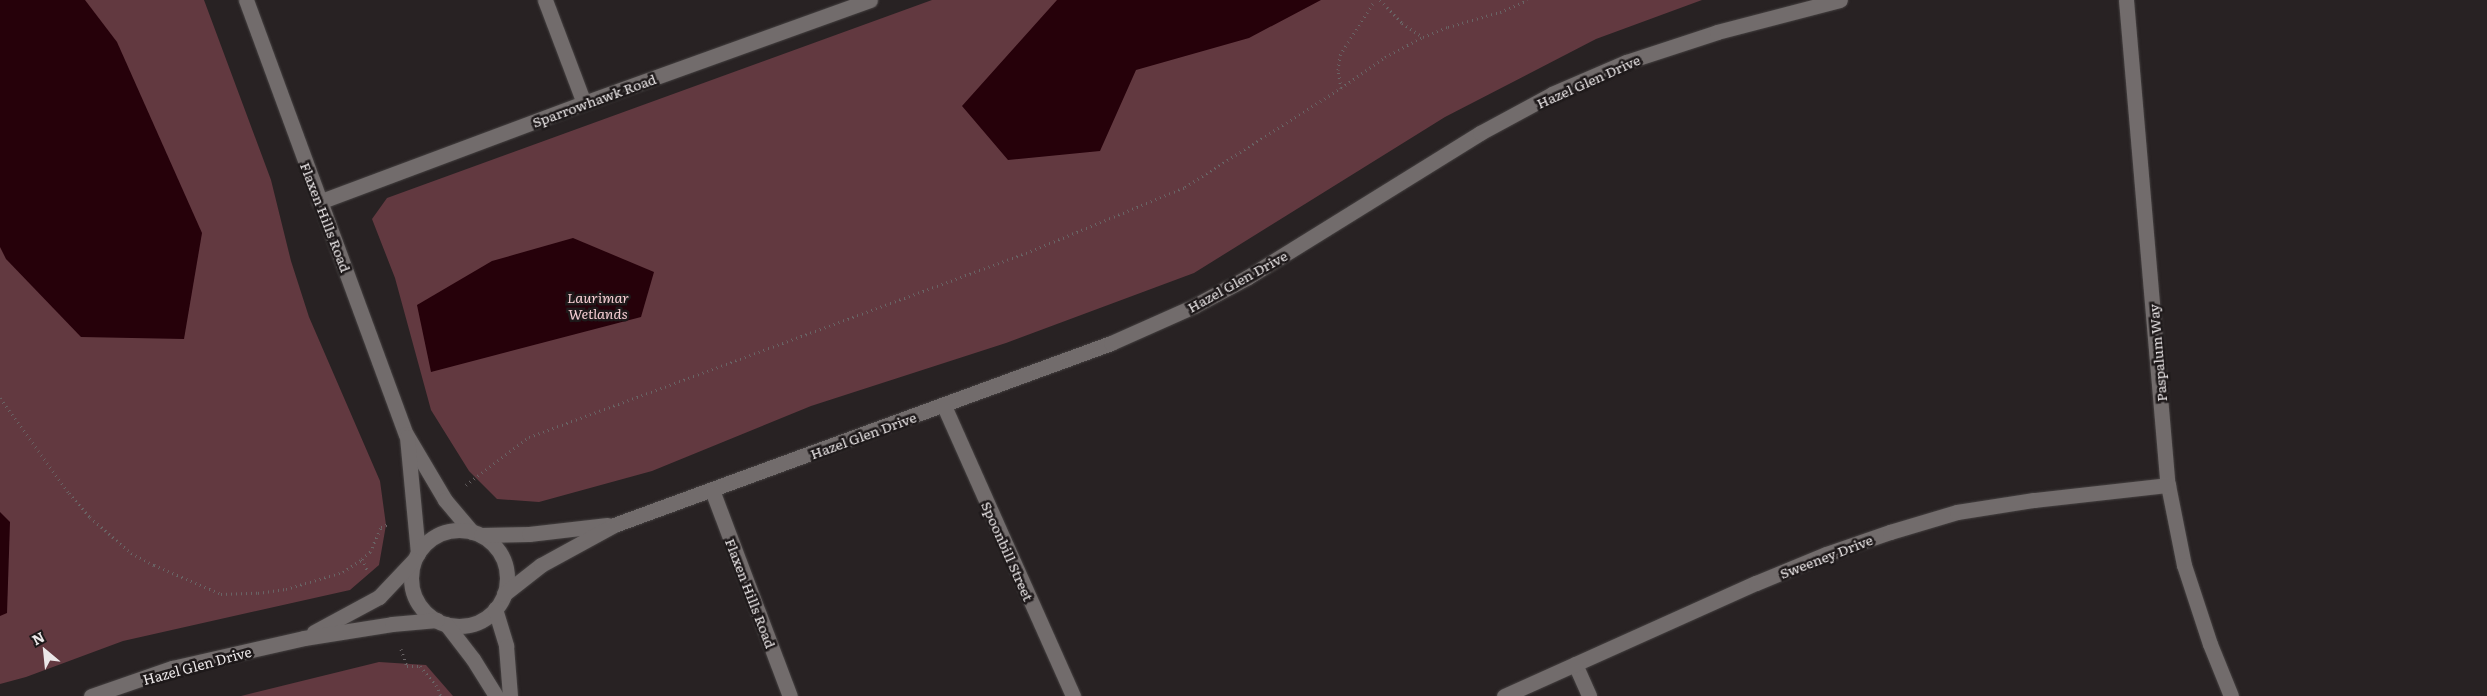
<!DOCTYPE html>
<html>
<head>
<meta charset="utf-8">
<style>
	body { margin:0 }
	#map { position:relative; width:2487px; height:696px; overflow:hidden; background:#282223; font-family:Literata,serif }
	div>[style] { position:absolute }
	.green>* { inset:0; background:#623940 }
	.water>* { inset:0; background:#26010a }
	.path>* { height:3px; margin-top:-1.5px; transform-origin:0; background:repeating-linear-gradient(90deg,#696465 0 1px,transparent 0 5px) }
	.roads { filter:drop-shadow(0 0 1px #454141) drop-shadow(0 0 1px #454141) }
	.minor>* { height:15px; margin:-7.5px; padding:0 7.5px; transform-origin:7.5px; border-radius:7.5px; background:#726c6c }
	.tertiary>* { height:15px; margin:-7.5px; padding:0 7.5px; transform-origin:7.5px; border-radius:7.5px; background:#726c6c }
	.tertiary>.ring { margin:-7.5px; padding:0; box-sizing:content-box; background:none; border:15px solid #726c6c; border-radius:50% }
	span { translate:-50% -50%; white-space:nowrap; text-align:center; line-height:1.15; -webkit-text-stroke:5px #1e191a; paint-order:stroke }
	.street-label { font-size:14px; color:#ebe7e8 }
	.park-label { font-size:14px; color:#f3ccd1; font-style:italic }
	.north { position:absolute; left:20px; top:626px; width:50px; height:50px; -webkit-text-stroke:4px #1e191a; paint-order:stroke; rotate:332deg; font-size:14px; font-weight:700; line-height:20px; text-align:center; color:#ebe7e8 }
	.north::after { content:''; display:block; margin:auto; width:18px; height:22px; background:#ebe7e8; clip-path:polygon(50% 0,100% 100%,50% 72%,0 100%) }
</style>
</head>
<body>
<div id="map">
	<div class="green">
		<i style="clip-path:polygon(0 0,204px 0,271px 180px,291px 261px,309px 317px,380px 481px,386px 525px,379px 565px,350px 590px,123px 641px,26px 677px,0 684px)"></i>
		<i style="clip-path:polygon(932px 0,1702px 0,1596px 39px,1445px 117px,1194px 273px,1006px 343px,811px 406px,652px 471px,539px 502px,497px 499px,469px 471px,431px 410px,395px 278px,372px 219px,387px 198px)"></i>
		<i style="clip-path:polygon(379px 662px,426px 665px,453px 696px,241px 696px)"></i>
	</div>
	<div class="water">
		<i style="clip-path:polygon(0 0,85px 0,117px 42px,202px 233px,184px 339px,81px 337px,6px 259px,0 247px)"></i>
		<i style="clip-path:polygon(1057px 0,1321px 0,1249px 38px,1136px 70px,1100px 151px,1008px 160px,962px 106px)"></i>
		<i style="clip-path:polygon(573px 238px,654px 272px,641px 317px,431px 372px,417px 305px,492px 261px)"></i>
		<i style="clip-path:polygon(0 512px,10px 522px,7px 613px,0 616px)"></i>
	</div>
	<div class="path">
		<i style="left:1380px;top:0;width:32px;rotate:46deg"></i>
		<i style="left:1402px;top:23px;width:25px;rotate:34deg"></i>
		<i style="left:1341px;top:88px;width:18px;rotate:-99deg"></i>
		<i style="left:1338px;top:70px;width:15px;rotate:-82deg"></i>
		<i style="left:1340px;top:55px;width:65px;rotate:-57.5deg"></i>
		<i style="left:0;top:398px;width:117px;rotate:54deg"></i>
		<i style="left:69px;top:493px;width:32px;rotate:49deg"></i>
		<i style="left:90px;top:517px;width:55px;rotate:41.3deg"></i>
		<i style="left:131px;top:553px;width:26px;rotate:28deg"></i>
		<i style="left:154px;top:565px;width:73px;rotate:23.4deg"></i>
		<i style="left:221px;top:594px;width:37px;rotate:-2deg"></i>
		<i style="left:258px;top:593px;width:28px;rotate:-8deg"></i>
		<i style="left:286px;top:589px;width:59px;rotate:-16.6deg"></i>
		<i style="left:343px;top:572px;width:23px;rotate:-34deg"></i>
		<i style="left:362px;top:559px;width:14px;rotate:65deg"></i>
		<i style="left:466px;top:485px;width:79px;rotate:-37.3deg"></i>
		<i style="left:529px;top:437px;width:530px;rotate:-20.32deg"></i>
		<i style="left:1026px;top:253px;width:172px;rotate:-22.5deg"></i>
		<i style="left:1185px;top:187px;width:185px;rotate:-32.4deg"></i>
		<i style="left:1341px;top:88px;width:54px;rotate:-35.2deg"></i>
		<i style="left:1385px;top:57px;width:43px;rotate:-27.8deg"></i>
		<i style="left:1423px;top:37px;width:27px;rotate:-22deg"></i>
		<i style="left:1448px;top:27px;width:54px;rotate:-16.1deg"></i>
		<i style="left:1500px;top:12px;width:30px;rotate:-23deg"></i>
		<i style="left:362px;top:559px;width:11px;rotate:-41deg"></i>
		<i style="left:370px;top:552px;width:27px;rotate:-66deg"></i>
		<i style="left:381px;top:527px;width:9px;rotate:-21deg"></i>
		<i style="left:401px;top:649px;width:18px;rotate:71deg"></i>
		<i style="left:407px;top:666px;width:13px"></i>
		<i style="left:420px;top:666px;width:25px;rotate:50deg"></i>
		<i style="left:436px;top:685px;width:12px;rotate:66deg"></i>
	</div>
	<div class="roads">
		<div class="minor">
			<i style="left:545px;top:0;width:110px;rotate:69.3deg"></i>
			<i style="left:2126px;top:0;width:487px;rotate:85.1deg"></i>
			<i style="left:2168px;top:485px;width:82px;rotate:78.7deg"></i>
			<i style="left:2184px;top:565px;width:83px;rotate:71.8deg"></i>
			<i style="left:2210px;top:644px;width:56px;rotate:68deg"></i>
			<i style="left:319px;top:202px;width:283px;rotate:-20.5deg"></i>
			<i style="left:584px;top:103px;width:304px;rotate:-19.8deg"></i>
			<i style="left:944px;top:406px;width:317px;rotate:66deg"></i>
			<i style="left:712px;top:490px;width:220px;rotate:69.3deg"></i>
			<i style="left:1575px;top:664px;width:35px;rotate:66deg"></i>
			<i style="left:1504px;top:696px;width:276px;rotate:-24.2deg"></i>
			<i style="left:1756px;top:583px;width:76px;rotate:-22.5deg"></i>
			<i style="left:1826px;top:554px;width:68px;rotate:-19deg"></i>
			<i style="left:1890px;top:532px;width:70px;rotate:-16.6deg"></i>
			<i style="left:1957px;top:512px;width:78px;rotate:-8.9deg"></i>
			<i style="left:2034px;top:500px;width:135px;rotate:-6.4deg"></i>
		</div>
		<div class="tertiary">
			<i style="left:246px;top:0;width:463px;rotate:69.8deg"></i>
			<i style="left:406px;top:434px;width:77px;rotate:59.4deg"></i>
			<i style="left:445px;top:500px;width:42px;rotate:49.8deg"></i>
			<i style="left:407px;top:437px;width:117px;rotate:84.6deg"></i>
			<i class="ring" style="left:411px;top:530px;width:81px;height:81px"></i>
			<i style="left:481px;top:535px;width:48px;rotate:-1.2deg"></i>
			<i style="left:529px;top:534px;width:79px;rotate:-6.6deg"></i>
			<i style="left:504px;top:594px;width:47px;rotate:-38.1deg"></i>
			<i style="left:541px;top:565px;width:83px;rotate:-28.7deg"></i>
			<i style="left:614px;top:525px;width:529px;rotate:-20.11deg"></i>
			<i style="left:1111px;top:343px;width:91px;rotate:-24deg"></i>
			<i style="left:1194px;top:306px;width:61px;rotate:-28.2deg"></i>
			<i style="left:1248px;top:277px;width:273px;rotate:-31.8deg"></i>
			<i style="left:1480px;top:133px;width:82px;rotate:-28.4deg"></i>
			<i style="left:1552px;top:94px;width:81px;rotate:-23.4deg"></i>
			<i style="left:1626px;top:62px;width:96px;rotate:-18.2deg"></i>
			<i style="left:1717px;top:32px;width:127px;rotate:-14.6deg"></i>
			<i style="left:495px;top:609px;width:39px;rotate:73deg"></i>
			<i style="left:506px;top:646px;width:50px;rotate:85.4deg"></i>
			<i style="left:446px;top:624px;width:44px;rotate:52.4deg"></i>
			<i style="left:473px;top:659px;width:44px;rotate:58.1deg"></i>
			<i style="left:314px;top:632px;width:74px;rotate:-28.3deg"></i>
			<i style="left:379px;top:597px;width:51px;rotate:-46.6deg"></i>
			<i style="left:91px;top:696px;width:86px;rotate:-19.1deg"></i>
			<i style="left:172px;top:668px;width:135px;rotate:-12.8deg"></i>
			<i style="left:304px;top:638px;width:89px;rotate:-9deg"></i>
			<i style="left:392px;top:624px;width:45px;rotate:-5.1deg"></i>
		</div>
	</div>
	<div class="street-label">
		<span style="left:1588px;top:81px;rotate:-24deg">Hazel Glen Drive</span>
		<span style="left:594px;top:100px;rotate:-20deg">Sparrowhawk Road</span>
		<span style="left:326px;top:217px;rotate:69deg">Flaxen Hills Road</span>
		<span style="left:1237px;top:281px;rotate:-29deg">Hazel Glen Drive</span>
		<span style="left:2157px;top:353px;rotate:-95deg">Paspalum Way</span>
		<span style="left:863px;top:435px;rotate:-20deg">Hazel Glen Drive</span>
		<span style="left:1008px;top:551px;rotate:66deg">Spoonbill Street</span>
		<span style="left:1826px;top:556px;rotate:-21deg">Sweeney Drive</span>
		<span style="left:751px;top:593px;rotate:69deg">Flaxen Hills Road</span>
		<span style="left:197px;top:665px;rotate:-15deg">Hazel Glen Drive</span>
	</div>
	<div class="park-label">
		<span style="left:598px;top:305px">Laurimar<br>Wetlands</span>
	</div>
	<div class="north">N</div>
</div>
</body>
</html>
